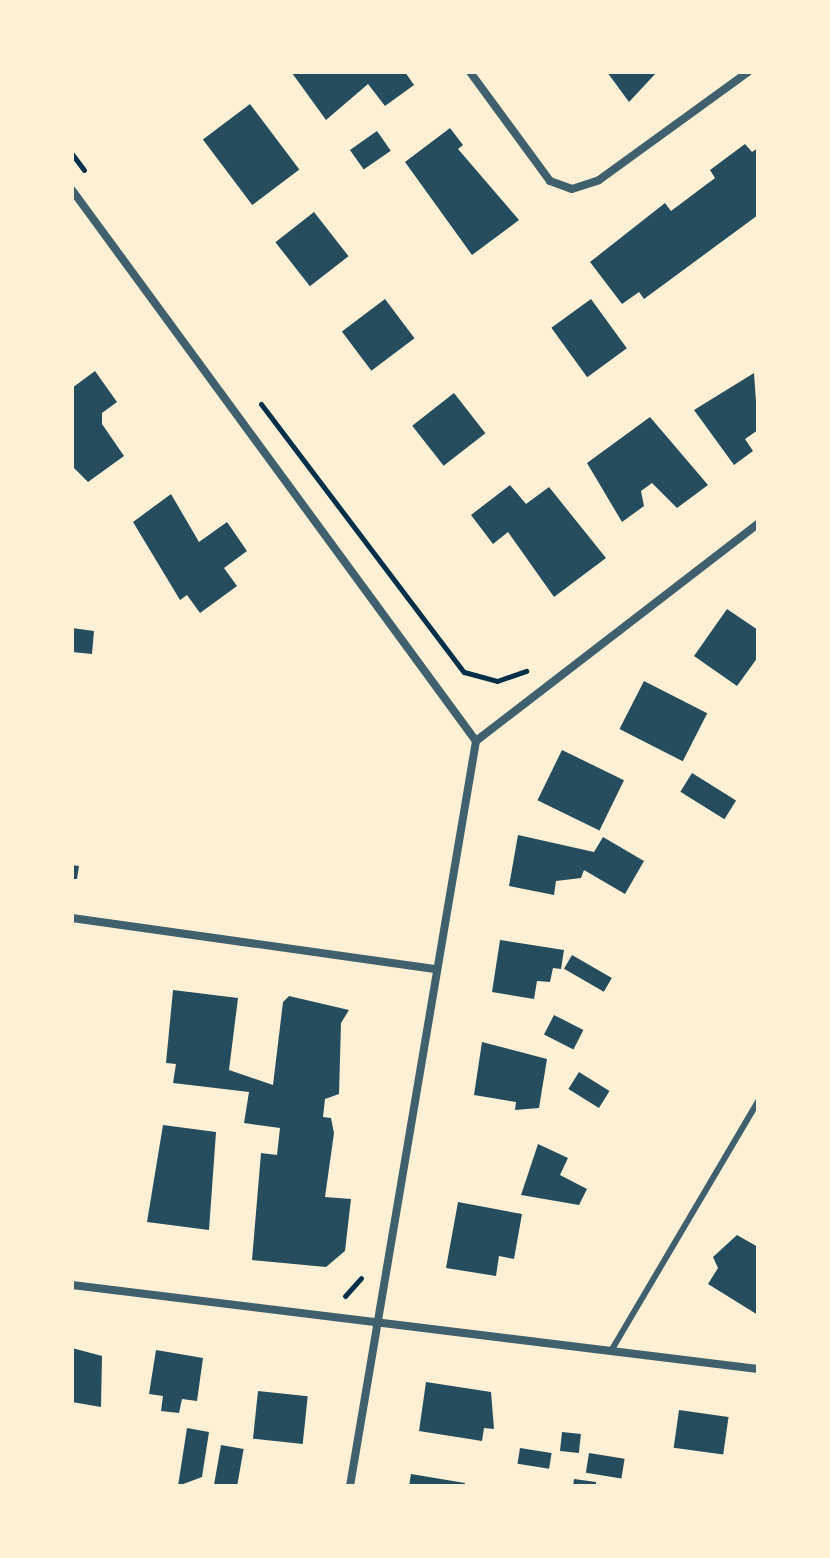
<!DOCTYPE html>
<html>
<head>
<meta charset="utf-8">
<style>
	body { margin:0 }
	#map { position:relative; width:830px; height:1558px; overflow:hidden; background:#fdf0d5; font-family:Lato,sans-serif }
	div>[style] { position:absolute }
	.building>* { inset:0; background:#264d5e; transform-origin:0 0 }
	.path>* { height:5px; margin:-2.5px; padding:0 2.5px; transform-origin:2.5px; border-radius:2.5px; background:#003049 }
	.service>* { height:6px; margin:-3px; padding:0 3px; transform-origin:3px; border-radius:3px; background:#3f606c }
	.minor>* { height:8px; margin:-4px; padding:0 4px; transform-origin:4px; border-radius:4px; background:#3f606c }
	span { translate:-50% -50%; white-space:nowrap; text-align:center; line-height:1.15; -webkit-text-stroke:8px #fdf0d5; paint-order:stroke }
	.frame { position:absolute; inset:0; border:74px solid #fdf0d5; pointer-events:none }
</style>
</head>
<body>
<div id="map">
	<div class="building">
		<i style="clip-path:polygon(405px 72px,414px 85px,385px 106px,368px 84px,326px 120px,292px 73px)"></i>
		<i style="clip-path:polygon(607px 72px,657px 72px,629px 102px)"></i>
		<i style="left:250px;top:104px;width:82px;height:59px;rotate:53deg"></i>
		<i style="clip-path:polygon(450px 128px,463px 145px,458px 149px,519px 220px,472px 255px,405px 162px)"></i>
		<i style="left:377px;top:131px;width:24px;height:33px;rotate:55deg"></i>
		<i style="clip-path:polygon(745px 144px,752px 152px,758px 148px,758px 215px,644px 299px,639px 292px,622px 304px,590px 262px,665px 203px,671px 211px,715px 178px,710px 170px)"></i>
		<i style="left:314px;top:212px;width:56px;height:49px;rotate:52deg"></i>
		<i style="left:385px;top:299px;width:49px;height:54px;rotate:53deg"></i>
		<i style="left:591px;top:299px;width:61px;height:49px;rotate:54deg"></i>
		<i style="clip-path:polygon(95px 371px,117px 402px,102px 413px,102px 424px,124px 456px,88px 482px,72px 466px,72px 388px)"></i>
		<i style="clip-path:polygon(754px 373px,758px 430px,745px 439px,753px 451px,734px 465px,694px 410px)"></i>
		<i style="left:454px;top:393px;width:51px;height:53px;rotate:52deg"></i>
		<i style="clip-path:polygon(650px 417px,708px 485px,677px 508px,652px 483px,641px 491px,644px 506px,622px 522px,587px 463px)"></i>
		<i style="clip-path:polygon(510px 485px,526px 504px,549px 487px,606px 558px,554px 597px,508px 532px,493px 544px,471px 515px)"></i>
		<i style="clip-path:polygon(171px 494px,199px 542px,227px 522px,247px 551px,224px 568px,237px 586px,200px 613px,187px 595px,180px 600px,133px 522px)"></i>
		<i style="clip-path:polygon(727px 609px,758px 630px,758px 657px,737px 686px,694px 656px)"></i>
		<i style="clip-path:polygon(72px 628px,94px 631px,92px 654px,72px 652px)"></i>
		<i style="left:644px;top:681px;width:71px;height:54px;rotate:27deg"></i>
		<i style="left:562px;top:750px;width:69px;height:56px;rotate:26deg"></i>
		<i style="left:692px;top:773px;width:52px;height:22px;rotate:32deg"></i>
		<i style="clip-path:polygon(518px 835px,594px 852px,603px 837px,644px 861px,625px 894px,584px 870px,581px 878px,556px 881px,554px 895px,509px 886px)"></i>
		<i style="clip-path:polygon(72px 865px,79px 866px,77px 879px,72px 879px)"></i>
		<i style="clip-path:polygon(500px 940px,564px 950px,561px 969px,553px 968px,550px 982px,537px 981px,534px 999px,492px 992px)"></i>
		<i style="left:572px;top:955px;width:46px;height:16px;rotate:30deg"></i>
		<i style="clip-path:polygon(173px 990px,238px 998px,229px 1070px,273px 1085px,283px 1002px,289px 996px,349px 1010px,341px 1023px,339px 1094px,325px 1099px,323px 1117px,331px 1118px,334px 1133px,325px 1197px,351px 1199px,345px 1251px,326px 1267px,252px 1260px,261px 1153px,277px 1155px,280px 1128px,244px 1123px,249px 1092px,173px 1083px,176px 1064px,166px 1063px)"></i>
		<i style="left:554px;top:1015px;width:33px;height:22px;rotate:27deg"></i>
		<i style="clip-path:polygon(482px 1042px,547px 1059px,539px 1108px,515px 1110px,516px 1102px,474px 1095px)"></i>
		<i style="left:579px;top:1072px;width:36px;height:20px;rotate:32deg"></i>
		<i style="clip-path:polygon(163px 1125px,216px 1132px,209px 1230px,147px 1222px)"></i>
		<i style="clip-path:polygon(538px 1144px,568px 1158px,560px 1175px,587px 1189px,579px 1205px,521px 1195px)"></i>
		<i style="clip-path:polygon(458px 1202px,522px 1214px,514px 1259px,499px 1256px,496px 1276px,446px 1268px)"></i>
		<i style="clip-path:polygon(737px 1235px,758px 1247px,758px 1315px,708px 1284px,718px 1268px,713px 1257px)"></i>
		<i style="clip-path:polygon(72px 1348px,102px 1356px,101px 1407px,72px 1402px)"></i>
		<i style="clip-path:polygon(156px 1350px,203px 1358px,197px 1401px,182px 1399px,179px 1413px,161px 1411px,163px 1396px,149px 1394px)"></i>
		<i style="clip-path:polygon(426px 1382px,491px 1392px,494px 1429px,484px 1428px,482px 1441px,419px 1431px)"></i>
		<i style="left:258px;top:1391px;width:50px;height:48px;rotate:6deg"></i>
		<i style="left:679px;top:1410px;width:50px;height:38px;rotate:8deg"></i>
		<i style="clip-path:polygon(187px 1428px,209px 1432px,202px 1477px,178px 1486px)"></i>
		<i style="left:562px;top:1432px;width:19px;height:19px;rotate:6deg"></i>
		<i style="left:221px;top:1445px;width:23px;height:41px;rotate:10deg"></i>
		<i style="left:520px;top:1448px;width:32px;height:16px;rotate:9deg"></i>
		<i style="left:589px;top:1453px;width:36px;height:20px;rotate:9deg"></i>
		<i style="clip-path:polygon(411px 1474px,465px 1483px,464px 1486px,409px 1486px)"></i>
		<i style="clip-path:polygon(574px 1479px,596px 1482px,596px 1486px,573px 1486px)"></i>
	</div>
	<div class="path">
		<i style="left:72px;top:154px;width:20px;rotate:53deg"></i>
		<i style="left:261px;top:404px;width:336px;rotate:52.9deg"></i>
		<i style="left:464px;top:672px;width:34px;rotate:15deg"></i>
		<i style="left:497px;top:681px;width:31px;rotate:-19deg"></i>
		<i style="left:345px;top:1296px;width:24px;rotate:-48deg"></i>
	</div>
	<div class="service">
		<i style="left:611px;top:1351px;width:290px;rotate:-59.5deg"></i>
	</div>
	<div class="minor">
		<i style="left:470px;top:72px;width:135px;rotate:53.7deg"></i>
		<i style="left:550px;top:181px;width:23px;rotate:20deg"></i>
		<i style="left:572px;top:189px;width:28px;rotate:-18deg"></i>
		<i style="left:599px;top:180px;width:184px;rotate:-35.9deg"></i>
		<i style="left:72px;top:190px;width:683px;rotate:53.75deg"></i>
		<i style="left:72px;top:918px;width:368px;rotate:8deg"></i>
		<i style="left:72px;top:1285px;width:691px;rotate:6.98deg"></i>
		<i style="left:350px;top:1486px;width:756px;rotate:-80.4deg"></i>
		<i style="left:476px;top:741px;width:356px;rotate:-37.6deg"></i>
	</div>
	<div class="frame"></div>
</div>
</body>
</html>
